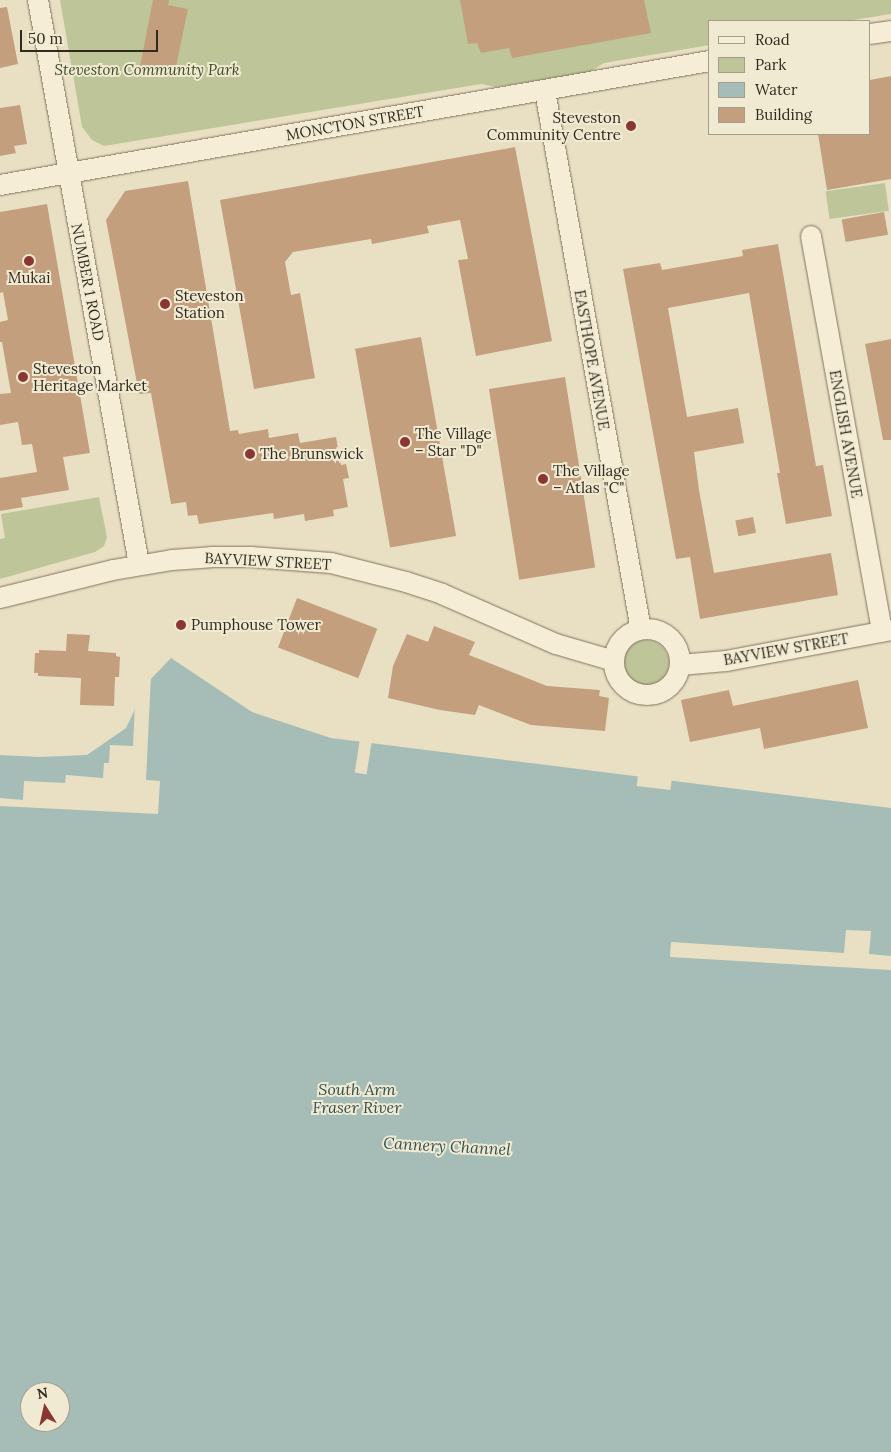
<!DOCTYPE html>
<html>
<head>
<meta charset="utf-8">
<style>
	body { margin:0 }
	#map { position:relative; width:891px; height:1452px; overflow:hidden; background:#e9e0c4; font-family:Lora,serif }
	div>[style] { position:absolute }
	.green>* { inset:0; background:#bec699; transform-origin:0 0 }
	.round { border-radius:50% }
	.water>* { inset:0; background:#a6bdb7 }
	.pier>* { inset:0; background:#e9e0c4; transform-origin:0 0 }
	.building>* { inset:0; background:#c39f7e; transform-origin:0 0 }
	.roads { filter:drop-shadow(0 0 1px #82725d) drop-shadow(0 0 1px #82725d) }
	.minor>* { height:20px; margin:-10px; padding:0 10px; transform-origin:10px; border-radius:10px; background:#f5edd6 }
	.minor>.ring { margin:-10px; padding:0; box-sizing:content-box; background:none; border:20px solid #f5edd6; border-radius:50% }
	.dots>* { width:14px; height:14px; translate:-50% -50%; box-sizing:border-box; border:2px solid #f1ead3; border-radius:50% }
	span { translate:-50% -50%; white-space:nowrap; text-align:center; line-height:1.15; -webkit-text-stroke:4px #f1ead3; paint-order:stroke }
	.park-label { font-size:15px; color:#424d28; font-style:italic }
	.poi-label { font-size:15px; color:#332a1f }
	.right { translate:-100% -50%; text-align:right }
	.left { translate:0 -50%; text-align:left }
	.street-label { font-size:15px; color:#332a1f }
	.water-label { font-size:16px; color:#305151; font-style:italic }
	.legend { position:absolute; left:708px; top:20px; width:162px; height:115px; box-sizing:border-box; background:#f1ead3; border:1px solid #a59d8b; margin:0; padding:6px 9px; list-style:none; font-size:15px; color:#332a1f }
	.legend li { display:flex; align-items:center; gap:10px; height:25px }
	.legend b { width:25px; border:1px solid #a59d8b }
	.north { position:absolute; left:20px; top:1382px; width:50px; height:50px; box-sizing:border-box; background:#f1ead3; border:1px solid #a59d8b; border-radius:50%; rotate:350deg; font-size:14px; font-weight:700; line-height:20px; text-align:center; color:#332a1f }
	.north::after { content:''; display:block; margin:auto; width:18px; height:22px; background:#8a3733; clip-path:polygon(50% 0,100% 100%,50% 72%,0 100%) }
	.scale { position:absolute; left:20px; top:30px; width:138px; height:22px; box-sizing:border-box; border:2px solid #332a1f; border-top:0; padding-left:6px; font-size:15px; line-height:18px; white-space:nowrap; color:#332a1f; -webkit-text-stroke:4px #f1ead3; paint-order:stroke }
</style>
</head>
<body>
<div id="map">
	<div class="green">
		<i style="clip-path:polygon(60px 0,891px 0,891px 14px,847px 21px,710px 21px,710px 45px,604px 63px,588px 73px,496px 87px,481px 84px,104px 146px,92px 140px,82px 127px)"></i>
		<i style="left:885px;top:183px;width:28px;height:60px;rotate:82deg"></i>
		<i style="clip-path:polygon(99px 497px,107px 537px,104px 546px,95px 552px,0 579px,0 539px,5px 538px,1px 514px)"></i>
		<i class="round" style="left:623px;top:640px;width:46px;height:46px"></i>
	</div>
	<div class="water">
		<i style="clip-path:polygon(evenodd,171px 658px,252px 712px,331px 738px,891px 808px,891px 1452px,0 1452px,0 755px,39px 757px,87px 755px,126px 728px,148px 682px,171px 658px,30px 1392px,60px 1392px,60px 1422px,30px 1422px,30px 1392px)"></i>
	</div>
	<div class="pier">
		<i style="clip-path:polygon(151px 675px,146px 780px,160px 781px,158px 814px,0 806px,0 798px,23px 800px,24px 781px,65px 783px,66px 775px,103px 778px,104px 763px,109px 763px,110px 745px,133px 746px,135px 704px)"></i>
		<i style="left:360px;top:739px;width:12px;height:34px;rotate:9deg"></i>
		<i style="left:638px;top:775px;width:34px;height:11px;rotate:7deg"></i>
		<i style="clip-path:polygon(846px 930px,871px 931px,869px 954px,891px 956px,891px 970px,670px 957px,671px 942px,844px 953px)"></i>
	</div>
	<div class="building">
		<i style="clip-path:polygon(153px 0,169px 0,168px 5px,188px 9px,174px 76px,155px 72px,156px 69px,140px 66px)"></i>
		<i style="clip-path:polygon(460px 0,644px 0,651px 33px,512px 58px,509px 48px,481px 53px,477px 43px,468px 44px)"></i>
		<i style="clip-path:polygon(7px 7px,18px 64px,0 68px,0 8px)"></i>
		<i style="clip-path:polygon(891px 76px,891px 179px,827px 190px,818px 134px,870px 134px,870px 80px)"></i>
		<i style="clip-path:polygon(20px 105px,27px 144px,14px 146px,16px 153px,0 156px,0 108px)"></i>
		<i style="clip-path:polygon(515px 147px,552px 341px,476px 356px,458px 260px,468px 259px,460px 220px,427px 226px,429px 233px,372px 244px,371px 239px,293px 252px,285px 262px,291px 295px,300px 293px,315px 378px,254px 389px,220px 200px)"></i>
		<i style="clip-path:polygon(188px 181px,230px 431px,238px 430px,239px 434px,268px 429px,269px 438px,298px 433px,300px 443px,336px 437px,341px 465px,346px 464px,349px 478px,343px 479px,348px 507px,333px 510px,334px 516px,305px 521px,304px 514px,274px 519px,273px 513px,199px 524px,197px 515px,188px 516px,186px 502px,171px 504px,151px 393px,139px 394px,106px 220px,125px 191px)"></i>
		<i style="clip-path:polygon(47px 204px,90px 453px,63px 457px,69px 490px,21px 498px,23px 507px,0 511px,0 478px,37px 472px,32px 444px,22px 445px,18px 422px,0 425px,0 394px,11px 393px,2px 342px,0 342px,0 322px,8px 320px,3px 292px,0 293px,0 212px)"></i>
		<i style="left:884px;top:212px;width:23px;height:43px;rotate:80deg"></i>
		<i style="clip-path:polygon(778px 244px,816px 466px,823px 465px,832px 516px,786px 524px,777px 473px,780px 473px,749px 293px,668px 308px,687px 417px,738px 408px,744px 443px,694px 452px,699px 490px,714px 573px,831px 553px,838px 595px,700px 619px,690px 557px,676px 559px,623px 269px,660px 263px,662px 270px,743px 256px,742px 250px)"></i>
		<i style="left:421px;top:337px;width:202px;height:67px;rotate:80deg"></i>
		<i style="clip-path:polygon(891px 339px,891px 440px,883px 440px,865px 344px)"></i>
		<i style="left:565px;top:377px;width:193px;height:77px;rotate:81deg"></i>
		<i style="left:753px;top:517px;width:16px;height:18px;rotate:79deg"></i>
		<i style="left:297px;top:598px;width:86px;height:53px;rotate:21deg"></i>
		<i style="clip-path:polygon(434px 626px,475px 642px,469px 655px,547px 686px,600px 690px,599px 696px,609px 698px,605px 731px,531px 725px,479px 705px,475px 715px,440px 710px,388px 698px,393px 666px,407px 634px,428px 642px)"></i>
		<i style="clip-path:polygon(67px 634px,90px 635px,88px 651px,116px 653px,116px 656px,120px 657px,119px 677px,115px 677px,114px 706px,80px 705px,81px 678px,38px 676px,38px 673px,34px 673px,35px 653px,39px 653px,39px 650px,66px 651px)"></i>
		<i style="clip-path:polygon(858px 680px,868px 728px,764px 749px,760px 728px,690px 742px,681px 700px,729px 690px,733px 706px)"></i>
	</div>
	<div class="roads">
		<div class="minor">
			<i style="left:38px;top:0;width:573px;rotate:79.85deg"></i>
			<i style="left:870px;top:34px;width:21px;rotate:-8deg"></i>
			<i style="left:545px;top:91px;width:547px;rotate:79.9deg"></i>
			<i style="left:0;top:185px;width:721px;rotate:-9.91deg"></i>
			<i style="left:811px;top:236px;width:402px;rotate:79.8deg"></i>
			<i style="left:0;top:598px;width:116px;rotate:-13.9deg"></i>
			<i style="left:113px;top:570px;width:60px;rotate:-9.6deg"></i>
			<i style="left:172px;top:560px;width:39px;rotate:-4deg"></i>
			<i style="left:211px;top:557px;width:40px"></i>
			<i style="left:251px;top:557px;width:80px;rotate:4.3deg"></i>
			<i style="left:331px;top:563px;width:77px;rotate:14.2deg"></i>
			<i style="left:406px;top:582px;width:38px;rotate:18deg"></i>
			<i style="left:442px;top:594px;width:124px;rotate:23.7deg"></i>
			<i style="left:556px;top:644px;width:60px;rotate:16.3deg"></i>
			<i class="ring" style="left:614px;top:629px;width:46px;height:46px"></i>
			<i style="left:680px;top:665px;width:46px;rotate:-5deg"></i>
			<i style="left:726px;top:661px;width:168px;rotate:-10.6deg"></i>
		</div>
	</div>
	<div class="dots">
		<i style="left:631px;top:126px;background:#8a3733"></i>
		<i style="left:29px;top:261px;background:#8a3733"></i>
		<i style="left:165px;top:304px;background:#8a3733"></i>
		<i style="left:23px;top:377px;background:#8a3733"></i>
		<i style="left:405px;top:442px;background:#8a3733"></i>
		<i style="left:250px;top:454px;background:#8a3733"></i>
		<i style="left:543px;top:479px;background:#8a3733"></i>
		<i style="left:181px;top:625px;background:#8a3733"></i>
	</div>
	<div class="park-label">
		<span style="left:147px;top:70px">Steveston Community Park</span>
	</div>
	<div class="poi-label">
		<span class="right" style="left:621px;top:126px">Steveston<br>Community Centre</span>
		<span style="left:29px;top:278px">Mukai</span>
		<span class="left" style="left:175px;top:304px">Steveston<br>Station</span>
		<span class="left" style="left:33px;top:377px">Steveston<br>Heritage Market</span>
		<span class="left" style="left:415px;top:442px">The Village<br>– Star "D"</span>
		<span class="left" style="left:260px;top:454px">The Brunswick</span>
		<span class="left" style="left:553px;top:479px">The Village<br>– Atlas "C"</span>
		<span class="left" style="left:191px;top:625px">Pumphouse Tower</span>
	</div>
	<div class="street-label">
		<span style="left:355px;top:123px;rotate:-10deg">MONCTON STREET</span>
		<span style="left:88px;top:282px;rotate:79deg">NUMBER 1 ROAD</span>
		<span style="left:592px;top:360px;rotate:80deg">EASTHOPE AVENUE</span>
		<span style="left:846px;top:434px;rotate:80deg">ENGLISH AVENUE</span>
		<span style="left:268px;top:561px;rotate:3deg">BAYVIEW STREET</span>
		<span style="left:786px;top:649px;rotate:-10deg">BAYVIEW STREET</span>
	</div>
	<div class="water-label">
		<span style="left:357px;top:1098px">South Arm<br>Fraser River</span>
		<span style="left:447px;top:1146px;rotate:3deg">Cannery Channel</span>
	</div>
	<ul class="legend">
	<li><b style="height:6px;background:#f5edd6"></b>Road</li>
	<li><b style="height:14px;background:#bec699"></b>Park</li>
	<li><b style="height:14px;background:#a6bdb7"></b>Water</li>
	<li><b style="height:14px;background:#c39f7e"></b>Building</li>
	</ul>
	<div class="north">N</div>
	<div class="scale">50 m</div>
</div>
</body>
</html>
